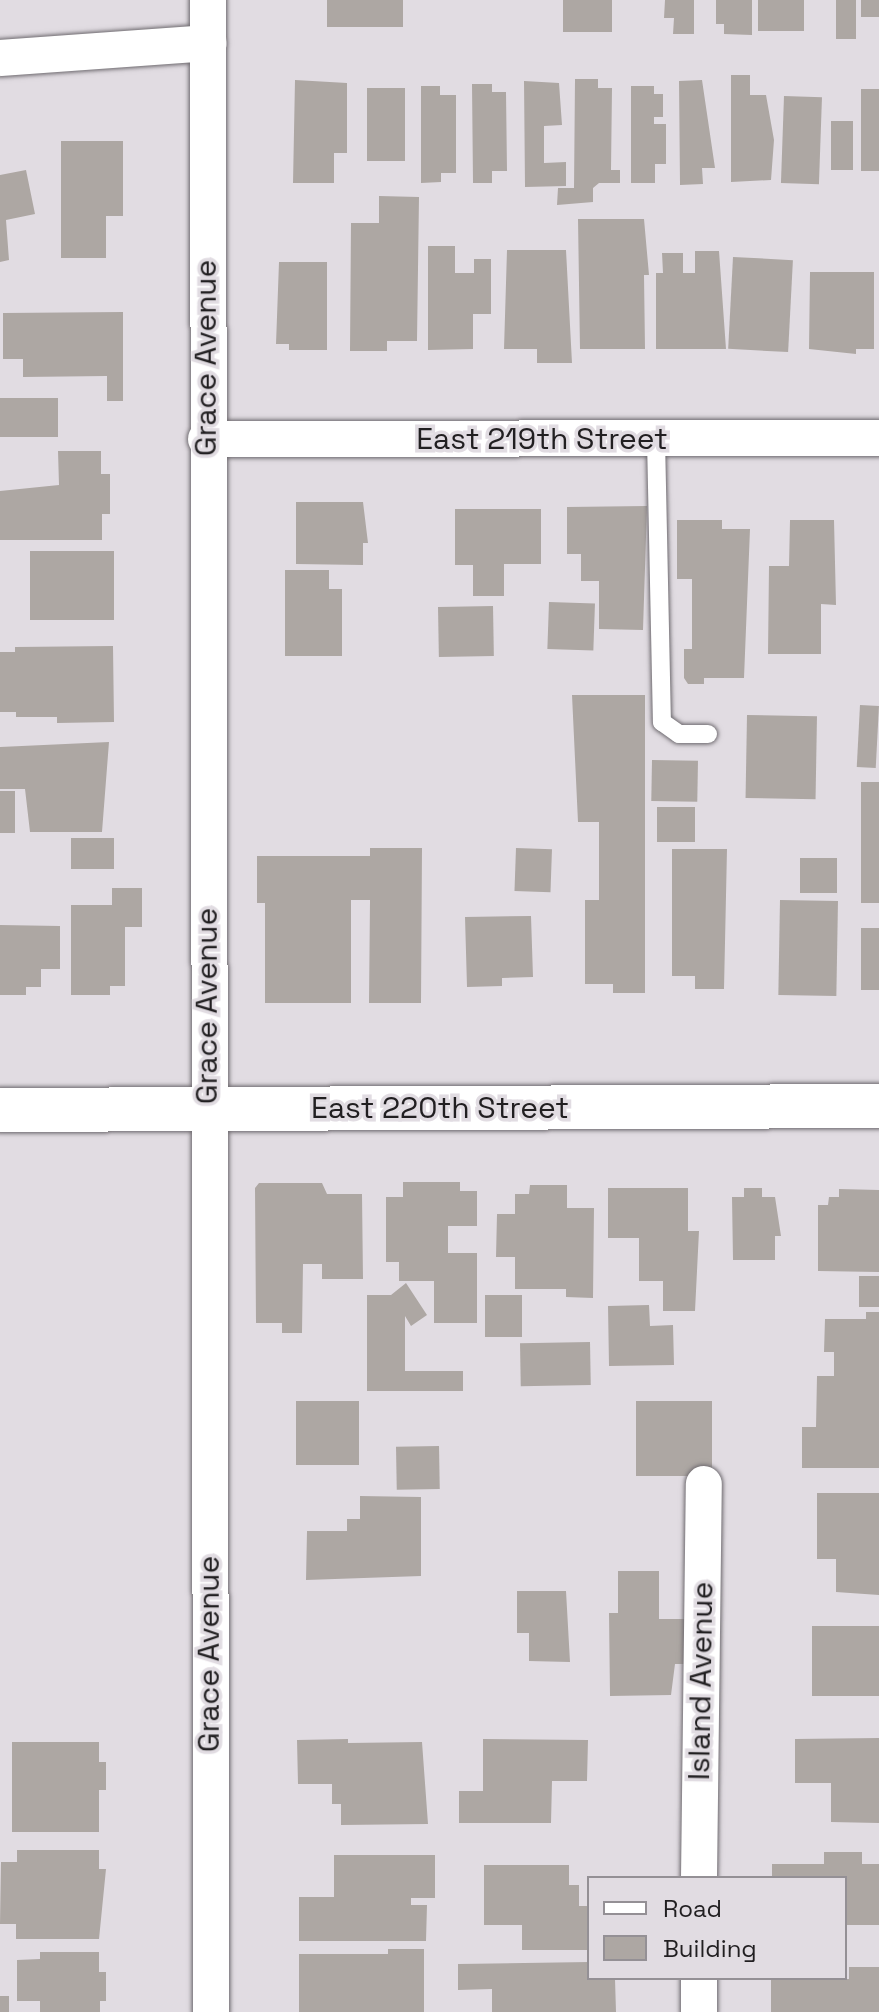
<!DOCTYPE html>
<html>
<head>
<meta charset="utf-8">
<style>
	body { margin:0 }
	#map { position:relative; width:879px; height:2012px; overflow:hidden; background:#e1dce2; font-family:"Space Grotesk",sans-serif }
	div>[style] { position:absolute }
	.building>* { inset:0; background:#ada7a3; transform-origin:0 0 }
	.roads { filter:drop-shadow(0 0 2px #706c71) drop-shadow(0 0 2px #706c71) }
	.service>* { height:18px; margin:-9px; padding:0 9px; transform-origin:9px; border-radius:9px; background:#fff }
	.minor>* { height:36px; margin:-18px; padding:0 18px; transform-origin:18px; border-radius:18px; background:#fff }
	.tertiary>* { height:44px; margin:-22px; padding:0 22px; transform-origin:22px; border-radius:22px; background:#fff }
	span { translate:-50% -50%; white-space:nowrap; text-align:center; line-height:1.15; -webkit-text-stroke:7px #e1dce2; paint-order:stroke }
	.street-label { font-size:30px; color:#211f21 }
	.legend { position:absolute; left:587px; top:1876px; width:260px; height:104px; box-sizing:border-box; background:#e1dce2; border:2px solid #949095; margin:0; padding:10px 14px; list-style:none; font-size:24px; color:#211f21 }
	.legend li { display:flex; align-items:center; gap:16px; height:40px }
	.legend b { width:40px; border:2px solid #949095 }
</style>
</head>
<body>
<div id="map">
	<div class="building">
		<i style="left:327px;top:0;width:76px;height:27px"></i>
		<i style="left:563px;top:0;width:49px;height:32px"></i>
		<i style="clip-path:polygon(665px 0,694px 0,694px 34px,673px 34px,674px 18px,664px 18px)"></i>
		<i style="clip-path:polygon(716px 0,752px 0,752px 35px,724px 34px,724px 24px,716px 24px)"></i>
		<i style="left:758px;top:0;width:46px;height:31px"></i>
		<i style="left:836px;top:0;width:20px;height:39px"></i>
		<i style="left:861px;top:0;width:18px;height:17px"></i>
		<i style="clip-path:polygon(731px 75px,750px 75px,750px 95px,766px 95px,774px 140px,771px 180px,731px 182px)"></i>
		<i style="clip-path:polygon(575px 79px,598px 79px,598px 88px,612px 88px,611px 170px,620px 170px,620px 183px,599px 183px,593px 188px,593px 202px,557px 205px,558px 188px,574px 188px)"></i>
		<i style="clip-path:polygon(295px 80px,347px 83px,347px 153px,334px 153px,334px 183px,293px 183px)"></i>
		<i style="clip-path:polygon(702px 80px,715px 168px,702px 168px,703px 184px,680px 185px,679px 81px)"></i>
		<i style="clip-path:polygon(524px 81px,559px 83px,562px 125px,544px 126px,544px 163px,566px 162px,566px 186px,525px 187px)"></i>
		<i style="clip-path:polygon(472px 84px,492px 84px,492px 92px,506px 92px,507px 171px,492px 171px,492px 183px,473px 183px)"></i>
		<i style="clip-path:polygon(421px 86px,440px 86px,440px 95px,456px 95px,456px 173px,441px 173px,441px 182px,421px 183px)"></i>
		<i style="clip-path:polygon(631px 86px,654px 86px,654px 94px,663px 94px,663px 117px,654px 117px,654px 124px,666px 124px,666px 164px,655px 164px,655px 183px,631px 183px)"></i>
		<i style="left:367px;top:88px;width:38px;height:73px"></i>
		<i style="left:861px;top:89px;width:18px;height:82px"></i>
		<i style="left:784px;top:96px;width:38px;height:87px;rotate:2deg"></i>
		<i style="left:831px;top:121px;width:22px;height:49px"></i>
		<i style="clip-path:polygon(61px 141px,123px 141px,123px 216px,106px 216px,106px 258px,61px 258px)"></i>
		<i style="clip-path:polygon(26px 170px,35px 214px,6px 220px,9px 260px,0 262px,0 175px)"></i>
		<i style="clip-path:polygon(379px 196px,419px 197px,417px 341px,387px 341px,387px 351px,350px 351px,351px 223px,379px 223px)"></i>
		<i style="clip-path:polygon(578px 219px,644px 219px,649px 275px,644px 275px,645px 349px,580px 349px)"></i>
		<i style="clip-path:polygon(428px 246px,455px 246px,455px 273px,474px 273px,474px 259px,491px 259px,491px 314px,473px 314px,473px 349px,428px 350px)"></i>
		<i style="clip-path:polygon(507px 250px,566px 250px,572px 363px,537px 363px,537px 349px,504px 349px)"></i>
		<i style="clip-path:polygon(695px 251px,719px 251px,726px 349px,656px 349px,656px 273px,663px 273px,662px 253px,683px 253px,683px 273px,695px 273px)"></i>
		<i style="left:733px;top:257px;width:60px;height:92px;rotate:3deg"></i>
		<i style="clip-path:polygon(279px 262px,327px 262px,327px 350px,289px 350px,289px 344px,276px 344px)"></i>
		<i style="clip-path:polygon(810px 272px,874px 272px,874px 349px,856px 349px,856px 354px,809px 349px)"></i>
		<i style="clip-path:polygon(123px 312px,123px 401px,107px 401px,107px 376px,23px 377px,23px 359px,3px 359px,3px 313px)"></i>
		<i style="left:0;top:398px;width:58px;height:39px"></i>
		<i style="clip-path:polygon(58px 451px,101px 451px,101px 474px,110px 474px,110px 514px,102px 514px,102px 540px,0 540px,0 491px,59px 485px)"></i>
		<i style="clip-path:polygon(296px 502px,363px 502px,368px 543px,363px 543px,363px 565px,296px 564px)"></i>
		<i style="clip-path:polygon(647px 506px,643px 630px,599px 629px,599px 581px,581px 581px,581px 554px,567px 554px,567px 507px)"></i>
		<i style="clip-path:polygon(455px 509px,541px 509px,541px 564px,504px 564px,504px 596px,473px 596px,473px 565px,455px 565px)"></i>
		<i style="clip-path:polygon(677px 520px,722px 520px,722px 529px,750px 529px,744px 678px,704px 678px,704px 684px,688px 684px,684px 678px,684px 649px,692px 649px,692px 579px,677px 579px)"></i>
		<i style="clip-path:polygon(790px 520px,834px 520px,836px 605px,821px 604px,821px 654px,768px 654px,769px 566px,789px 566px)"></i>
		<i style="left:30px;top:551px;width:84px;height:69px"></i>
		<i style="clip-path:polygon(285px 570px,329px 570px,329px 589px,342px 589px,342px 656px,285px 656px)"></i>
		<i style="left:549px;top:602px;width:46px;height:47px;rotate:2deg"></i>
		<i style="left:493px;top:606px;width:50px;height:55px;rotate:89deg"></i>
		<i style="clip-path:polygon(113px 646px,114px 722px,57px 723px,57px 717px,16px 717px,16px 712px,0 712px,0 652px,15px 652px,15px 647px)"></i>
		<i style="clip-path:polygon(572px 695px,645px 695px,645px 993px,613px 993px,613px 984px,585px 984px,585px 900px,599px 900px,599px 822px,578px 822px)"></i>
		<i style="left:860px;top:705px;width:19px;height:62px;rotate:3deg"></i>
		<i style="left:747px;top:715px;width:70px;height:83px;rotate:1deg"></i>
		<i style="clip-path:polygon(109px 742px,102px 832px,30px 832px,25px 789px,0 789px,0 747px)"></i>
		<i style="left:652px;top:760px;width:46px;height:41px;rotate:1deg"></i>
		<i style="left:861px;top:782px;width:18px;height:121px"></i>
		<i style="left:0;top:791px;width:15px;height:42px"></i>
		<i style="left:657px;top:807px;width:38px;height:35px"></i>
		<i style="left:71px;top:838px;width:43px;height:31px"></i>
		<i style="clip-path:polygon(370px 848px,422px 848px,421px 1003px,369px 1003px,370px 900px,351px 900px,351px 1003px,265px 1003px,265px 903px,257px 903px,257px 856px,370px 856px)"></i>
		<i style="left:516px;top:848px;width:36px;height:43px;rotate:2deg"></i>
		<i style="clip-path:polygon(672px 849px,727px 849px,724px 989px,695px 989px,695px 976px,672px 976px)"></i>
		<i style="left:800px;top:858px;width:37px;height:35px"></i>
		<i style="clip-path:polygon(112px 888px,142px 888px,142px 927px,125px 927px,125px 986px,110px 986px,110px 995px,71px 995px,71px 905px,112px 905px)"></i>
		<i style="left:780px;top:900px;width:58px;height:95px;rotate:1deg"></i>
		<i style="clip-path:polygon(531px 916px,533px 977px,502px 978px,502px 986px,467px 987px,465px 917px)"></i>
		<i style="clip-path:polygon(0 925px,60px 926px,60px 969px,41px 969px,41px 987px,26px 987px,26px 995px,0 995px)"></i>
		<i style="left:879px;top:928px;width:62px;height:18px;rotate:90deg"></i>
		<i style="clip-path:polygon(403px 1182px,460px 1182px,460px 1191px,477px 1191px,477px 1226px,448px 1226px,448px 1253px,477px 1253px,477px 1323px,434px 1323px,434px 1281px,399px 1281px,399px 1262px,386px 1262px,386px 1197px,403px 1197px)"></i>
		<i style="clip-path:polygon(259px 1183px,322px 1183px,327px 1194px,362px 1194px,363px 1279px,322px 1279px,322px 1264px,303px 1264px,302px 1333px,282px 1333px,282px 1323px,256px 1323px,255px 1188px)"></i>
		<i style="clip-path:polygon(530px 1185px,567px 1185px,567px 1208px,594px 1208px,593px 1298px,566px 1297px,566px 1289px,515px 1289px,515px 1257px,496px 1257px,497px 1214px,515px 1214px,515px 1194px,529px 1194px)"></i>
		<i style="clip-path:polygon(608px 1188px,688px 1188px,688px 1231px,699px 1231px,695px 1311px,663px 1311px,663px 1281px,639px 1281px,639px 1238px,608px 1238px)"></i>
		<i style="clip-path:polygon(744px 1188px,762px 1188px,762px 1197px,775px 1197px,781px 1236px,775px 1236px,775px 1260px,733px 1260px,732px 1197px,744px 1197px)"></i>
		<i style="clip-path:polygon(839px 1189px,879px 1190px,879px 1272px,818px 1271px,818px 1205px,828px 1205px,829px 1197px,839px 1197px)"></i>
		<i style="left:859px;top:1276px;width:20px;height:31px"></i>
		<i style="clip-path:polygon(406px 1283px,427px 1315px,411px 1326px,405px 1316px,405px 1371px,463px 1371px,463px 1391px,367px 1391px,367px 1295px,391px 1295px)"></i>
		<i style="left:522px;top:1295px;width:42px;height:37px;rotate:90deg"></i>
		<i style="clip-path:polygon(649px 1305px,650px 1326px,673px 1325px,674px 1365px,609px 1366px,608px 1306px)"></i>
		<i style="clip-path:polygon(866px 1312px,879px 1312px,879px 1468px,802px 1468px,802px 1427px,816px 1427px,817px 1376px,834px 1376px,834px 1352px,824px 1352px,825px 1319px,866px 1319px)"></i>
		<i style="left:590px;top:1342px;width:43px;height:70px;rotate:89deg"></i>
		<i style="left:296px;top:1401px;width:63px;height:64px"></i>
		<i style="left:636px;top:1401px;width:76px;height:75px"></i>
		<i style="left:439px;top:1446px;width:43px;height:43px;rotate:89deg"></i>
		<i style="clip-path:polygon(817px 1493px,879px 1493px,879px 1595px,836px 1592px,836px 1559px,817px 1559px)"></i>
		<i style="clip-path:polygon(360px 1496px,421px 1497px,421px 1576px,306px 1580px,307px 1531px,347px 1531px,347px 1519px,360px 1519px)"></i>
		<i style="clip-path:polygon(618px 1571px,659px 1571px,659px 1619px,693px 1619px,694px 1664px,675px 1664px,671px 1695px,610px 1696px,609px 1613px,618px 1613px)"></i>
		<i style="clip-path:polygon(517px 1591px,566px 1591px,570px 1662px,529px 1661px,529px 1633px,517px 1633px)"></i>
		<i style="left:879px;top:1626px;width:70px;height:67px;rotate:90deg"></i>
		<i style="clip-path:polygon(879px 1738px,879px 1823px,831px 1822px,831px 1783px,795px 1783px,795px 1739px)"></i>
		<i style="clip-path:polygon(348px 1739px,348px 1743px,422px 1742px,428px 1824px,341px 1825px,341px 1804px,332px 1804px,332px 1784px,298px 1784px,297px 1740px)"></i>
		<i style="clip-path:polygon(483px 1739px,588px 1740px,587px 1781px,552px 1781px,551px 1823px,459px 1823px,459px 1791px,483px 1791px)"></i>
		<i style="clip-path:polygon(12px 1742px,99px 1742px,99px 1762px,106px 1762px,106px 1790px,99px 1790px,99px 1832px,12px 1832px)"></i>
		<i style="clip-path:polygon(17px 1850px,99px 1850px,99px 1869px,106px 1869px,99px 1939px,16px 1939px,16px 1924px,0 1924px,1px 1862px,17px 1862px)"></i>
		<i style="clip-path:polygon(824px 1852px,862px 1852px,862px 1864px,879px 1864px,879px 1925px,845px 1925px,845px 1878px,772px 1878px,772px 1864px,824px 1864px)"></i>
		<i style="clip-path:polygon(334px 1855px,435px 1855px,435px 1898px,411px 1898px,411px 1905px,427px 1905px,426px 1941px,299px 1941px,299px 1897px,334px 1897px)"></i>
		<i style="clip-path:polygon(484px 1865px,569px 1865px,569px 1885px,579px 1885px,579px 1906px,589px 1906px,589px 1950px,522px 1950px,522px 1925px,484px 1925px)"></i>
		<i style="clip-path:polygon(388px 1949px,424px 1949px,424px 2012px,299px 2012px,299px 1954px,388px 1954px)"></i>
		<i style="clip-path:polygon(40px 1952px,99px 1952px,99px 1972px,106px 1972px,106px 2001px,100px 2001px,100px 2012px,40px 2012px,40px 2001px,17px 2001px,17px 1960px,40px 1959px)"></i>
		<i style="clip-path:polygon(589px 1962px,589px 1978px,615px 1979px,616px 2012px,492px 2012px,492px 1989px,458px 1990px,458px 1964px)"></i>
		<i style="clip-path:polygon(849px 1967px,879px 1967px,879px 2012px,771px 2012px,771px 1978px,849px 1979px)"></i>
		<i style="left:0;top:1996px;width:9px;height:16px"></i>
	</div>
	<div class="roads">
		<div class="service">
			<i style="left:656px;top:439px;width:283px;rotate:88.8deg"></i>
			<i style="left:662px;top:722px;width:21px;rotate:35deg"></i>
			<i style="left:679px;top:734px;width:29px"></i>
		</div>
		<div class="minor">
			<i style="left:208px;top:0;width:2012px;rotate:89.91deg"></i>
			<i style="left:0;top:58px;width:209px;rotate:-4.1deg"></i>
			<i style="left:206px;top:439px;width:673px;rotate:-0.09deg"></i>
			<i style="left:699px;top:1878px;width:394px;rotate:-89.3deg"></i>
			<i style="left:699px;top:1978px;width:34px;rotate:90deg"></i>
		</div>
		<div class="tertiary">
			<i style="left:0;top:1110px;width:879px;rotate:-0.26deg"></i>
		</div>
	</div>
	<div class="street-label">
		<span style="left:206px;top:358px;rotate:-90deg">Grace Avenue</span>
		<span style="left:542px;top:439px">East 219th Street</span>
		<span style="left:207px;top:1006px;rotate:-90deg">Grace Avenue</span>
		<span style="left:440px;top:1108px">East 220th Street</span>
		<span style="left:209px;top:1654px;rotate:-90deg">Grace Avenue</span>
		<span style="left:701px;top:1681px;rotate:-89deg">Island Avenue</span>
	</div>
	<ul class="legend">
	<li><b style="height:10px;background:#fff"></b>Road</li>
	<li><b style="height:22px;background:#ada7a3"></b>Building</li>
	</ul>
</div>
</body>
</html>
